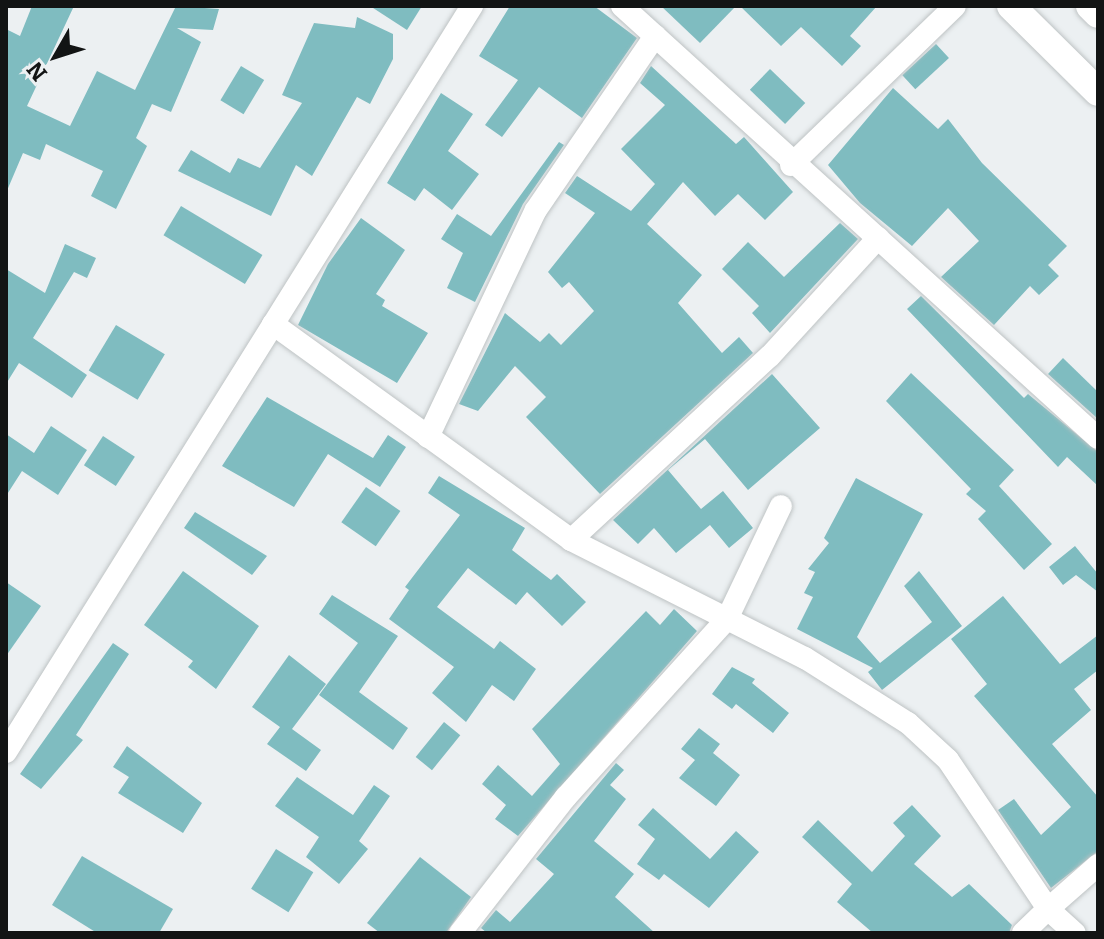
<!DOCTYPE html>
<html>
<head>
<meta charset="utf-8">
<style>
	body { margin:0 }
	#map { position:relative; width:1104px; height:939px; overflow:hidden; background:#ecf0f2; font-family:Bitter,serif }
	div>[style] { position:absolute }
	.building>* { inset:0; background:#7fbcc0; transform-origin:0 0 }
	.roads { filter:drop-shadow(0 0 2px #bec3c4) drop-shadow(0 0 2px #bec3c4) }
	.minor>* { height:22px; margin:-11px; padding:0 11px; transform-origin:11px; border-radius:11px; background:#fff }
	.tertiary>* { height:28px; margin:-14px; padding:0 14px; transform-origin:14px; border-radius:14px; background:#fff }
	span { translate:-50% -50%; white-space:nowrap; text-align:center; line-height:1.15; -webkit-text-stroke:7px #ecf0f2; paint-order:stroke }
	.frame { position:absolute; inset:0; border:8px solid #121414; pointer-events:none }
	.north { position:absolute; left:16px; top:16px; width:80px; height:80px; -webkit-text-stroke:6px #ecf0f2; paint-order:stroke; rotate:231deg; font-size:22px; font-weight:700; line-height:32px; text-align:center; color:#121414 }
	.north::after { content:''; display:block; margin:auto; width:28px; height:36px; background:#121414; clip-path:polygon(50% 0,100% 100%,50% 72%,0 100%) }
</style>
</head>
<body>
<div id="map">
	<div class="building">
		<i style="clip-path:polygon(32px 6px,74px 6px,27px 106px,70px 126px,97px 71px,135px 90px,176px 6px,219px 9px,213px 30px,177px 28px,201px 42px,171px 112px,152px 104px,136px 138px,147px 146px,116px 209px,91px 196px,103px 171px,46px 144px,40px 160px,23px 153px,6px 193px,6px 29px,20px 36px)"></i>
		<i style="clip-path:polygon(370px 6px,422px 6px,407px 30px)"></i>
		<i style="clip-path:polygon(510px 6px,594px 6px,637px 38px,582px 118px,539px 87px,502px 137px,485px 125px,518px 80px,479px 56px)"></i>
		<i style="clip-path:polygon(661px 6px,736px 6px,700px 43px)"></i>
		<i style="clip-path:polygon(740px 6px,877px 6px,850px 36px,861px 46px,842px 66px,801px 27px,781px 46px)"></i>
		<i style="clip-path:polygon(357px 17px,393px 34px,393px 59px,370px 104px,357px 97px,312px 176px,296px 165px,271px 216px,178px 171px,191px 150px,230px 173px,238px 158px,260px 168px,302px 103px,282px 95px,314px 23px,355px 28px)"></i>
		<i style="left:936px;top:44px;width:19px;height:46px;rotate:47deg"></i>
		<i style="left:241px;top:66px;width:27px;height:40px;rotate:31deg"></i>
		<i style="clip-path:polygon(651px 66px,736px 144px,744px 137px,793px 192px,765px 220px,738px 194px,715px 216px,683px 182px,647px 224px,702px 275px,678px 303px,722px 353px,739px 337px,753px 353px,600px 494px,526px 417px,546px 397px,515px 366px,478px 411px,459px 404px,505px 313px,540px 342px,549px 333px,561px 345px,594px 311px,569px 282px,562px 288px,548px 272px,595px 213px,565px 193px,577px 176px,631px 211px,655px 184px,621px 149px,665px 105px,640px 83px)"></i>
		<i style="left:770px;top:69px;width:49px;height:29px;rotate:44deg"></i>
		<i style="clip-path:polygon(893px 88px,938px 129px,948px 119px,982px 163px,1067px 246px,1048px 265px,1059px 276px,1039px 295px,1030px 286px,994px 325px,941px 277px,979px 241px,948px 208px,912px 246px,860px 203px,828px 165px)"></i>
		<i style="clip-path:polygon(441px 93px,473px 114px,448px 151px,479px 174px,452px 210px,424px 188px,415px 201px,387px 183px)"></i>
		<i style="clip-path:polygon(559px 142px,564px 145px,523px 204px,475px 302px,447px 288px,463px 253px,441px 239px,457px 214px,491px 236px)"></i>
		<i style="left:181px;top:206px;width:95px;height:34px;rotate:31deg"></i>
		<i style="clip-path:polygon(361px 218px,405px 250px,376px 294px,385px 300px,382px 306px,428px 333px,397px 383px,298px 325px,328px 264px)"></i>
		<i style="clip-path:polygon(840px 223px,858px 239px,770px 333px,752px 313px,759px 306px,722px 269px,748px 242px,784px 277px)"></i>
		<i style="clip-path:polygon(65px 244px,96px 258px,87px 278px,74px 272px,33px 338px,87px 375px,72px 398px,19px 363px,6px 384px,6px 269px,45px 293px)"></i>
		<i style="clip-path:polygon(921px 296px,1024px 398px,1028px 394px,1098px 452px,1098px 486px,1067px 457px,1058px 467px,907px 309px)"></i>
		<i style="left:116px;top:325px;width:57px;height:53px;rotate:31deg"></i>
		<i style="clip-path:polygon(1063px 358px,1098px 392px,1098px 419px,1048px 374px)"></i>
		<i style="clip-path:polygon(911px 373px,1014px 470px,999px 486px,1052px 544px,1024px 570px,978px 519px,986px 511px,966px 494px,971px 489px,886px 401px)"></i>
		<i style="clip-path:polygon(772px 374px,820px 428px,748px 490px,705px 439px,668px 470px,701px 509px,723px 491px,753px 528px,729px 548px,710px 525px,676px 553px,654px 528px,638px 544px,613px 520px)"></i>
		<i style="clip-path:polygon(267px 397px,373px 458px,388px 435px,406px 447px,380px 487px,328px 454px,294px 507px,222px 466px)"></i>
		<i style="clip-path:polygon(51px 426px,87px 450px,58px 495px,22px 471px,6px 496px,6px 434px,34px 453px)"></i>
		<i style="left:103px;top:436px;width:38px;height:35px;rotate:33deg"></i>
		<i style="clip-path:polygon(439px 476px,525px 528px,512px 550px,551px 580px,557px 574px,586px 602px,562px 626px,527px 592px,516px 605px,468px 568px,437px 607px,494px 649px,500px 641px,536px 669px,514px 701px,492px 685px,466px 722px,432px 693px,454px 667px,389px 619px,409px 590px,405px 587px,460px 515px,428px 493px)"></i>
		<i style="clip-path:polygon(856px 478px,923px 514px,857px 637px,880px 663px,932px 622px,904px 586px,919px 571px,962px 626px,882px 690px,868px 672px,873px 668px,797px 629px,813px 597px,804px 593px,815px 572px,808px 569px,829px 543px,824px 538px)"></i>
		<i style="left:366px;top:487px;width:42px;height:43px;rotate:35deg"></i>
		<i style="clip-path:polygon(195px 512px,267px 556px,252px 575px,184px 528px)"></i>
		<i style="clip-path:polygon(1075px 546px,1098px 574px,1098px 592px,1076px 575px,1063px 585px,1049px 567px)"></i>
		<i style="clip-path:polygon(183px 571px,259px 626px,216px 689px,188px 667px,193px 661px,144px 625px)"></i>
		<i style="clip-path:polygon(6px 582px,41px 606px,6px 656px)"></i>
		<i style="clip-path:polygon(332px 595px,398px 636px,359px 692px,408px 728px,393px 750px,319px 695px,358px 643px,319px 614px)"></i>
		<i style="clip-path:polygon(1003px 596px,1060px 664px,1098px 635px,1098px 670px,1074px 689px,1091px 710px,1052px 744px,1098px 797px,1098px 851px,1051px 888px,998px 810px,1014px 799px,1041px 835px,1071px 807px,974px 696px,987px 684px,951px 639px)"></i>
		<i style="clip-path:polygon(674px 609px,697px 631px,518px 836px,495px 819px,506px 805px,482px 784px,498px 765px,532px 796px,560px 764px,532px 729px,646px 611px,660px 625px)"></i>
		<i style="clip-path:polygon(113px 643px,129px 654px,76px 735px,83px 740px,41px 789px,20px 774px)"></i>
		<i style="clip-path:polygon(289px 655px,326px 684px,292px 729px,321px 750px,306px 771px,267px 744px,280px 727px,252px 707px)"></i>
		<i style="clip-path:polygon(732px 667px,755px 679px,752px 683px,789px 713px,773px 733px,736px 704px,732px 709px,712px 694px)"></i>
		<i style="left:444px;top:722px;width:21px;height:45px;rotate:39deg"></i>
		<i style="clip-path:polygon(699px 728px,720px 744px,713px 753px,740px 775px,716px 806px,679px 778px,695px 760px,681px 749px)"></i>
		<i style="clip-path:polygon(127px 746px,202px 803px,183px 833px,118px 793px,129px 777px,113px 767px)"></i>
		<i style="clip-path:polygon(616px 763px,624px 770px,610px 785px,626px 799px,594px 841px,634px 874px,615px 897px,655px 933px,487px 933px,481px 928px,496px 910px,510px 922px,554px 874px,536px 859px)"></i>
		<i style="clip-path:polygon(297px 777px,353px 815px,374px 785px,390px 796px,359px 841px,368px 849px,339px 884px,306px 857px,319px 837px,275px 806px)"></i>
		<i style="clip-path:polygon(912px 805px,941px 836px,914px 864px,952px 897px,969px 884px,1012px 925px,1009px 933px,873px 933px,837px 902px,852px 884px,802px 837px,818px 820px,872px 872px,905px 836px,893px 823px)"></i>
		<i style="clip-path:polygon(653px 808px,710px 859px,736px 831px,759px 852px,709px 908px,664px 874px,659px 880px,637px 864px,655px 839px,638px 825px)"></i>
		<i style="left:276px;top:849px;width:44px;height:47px;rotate:32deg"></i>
		<i style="clip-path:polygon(82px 856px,173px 909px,159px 933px,97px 933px,52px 905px)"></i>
		<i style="clip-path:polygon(420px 857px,471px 897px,446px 933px,380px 933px,367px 923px)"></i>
	</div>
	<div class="roads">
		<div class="minor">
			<i style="left:622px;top:6px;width:643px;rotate:42.23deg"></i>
			<i style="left:791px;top:165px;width:228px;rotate:-44.1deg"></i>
			<i style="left:273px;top:324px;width:368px;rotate:35.9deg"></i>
			<i style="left:571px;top:540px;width:262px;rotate:26.8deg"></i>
			<i style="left:805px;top:658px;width:122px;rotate:32.3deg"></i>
			<i style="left:908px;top:723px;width:54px;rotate:42.8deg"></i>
			<i style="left:948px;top:760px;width:179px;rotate:56.1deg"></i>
			<i style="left:1048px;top:909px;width:67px;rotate:-41.3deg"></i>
			<i style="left:428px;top:437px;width:251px;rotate:-64.6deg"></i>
			<i style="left:536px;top:210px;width:211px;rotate:-55.6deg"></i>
			<i style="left:571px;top:540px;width:271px;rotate:-42.8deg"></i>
			<i style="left:770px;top:356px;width:160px;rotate:-47.5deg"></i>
			<i style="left:6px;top:752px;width:880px;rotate:-58.01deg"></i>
			<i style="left:460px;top:933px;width:172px;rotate:-52.1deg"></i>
			<i style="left:566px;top:797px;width:240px;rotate:-47.9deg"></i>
			<i style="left:727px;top:619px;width:125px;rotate:-64.5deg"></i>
			<i style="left:1023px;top:933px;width:35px;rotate:-44deg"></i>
			<i style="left:1048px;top:909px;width:36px;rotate:42deg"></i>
		</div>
		<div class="tertiary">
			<i style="left:1011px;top:6px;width:122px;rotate:44.7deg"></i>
			<i style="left:1090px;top:6px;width:11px;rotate:45deg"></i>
		</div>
	</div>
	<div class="frame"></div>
	<div class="north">N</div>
</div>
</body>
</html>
